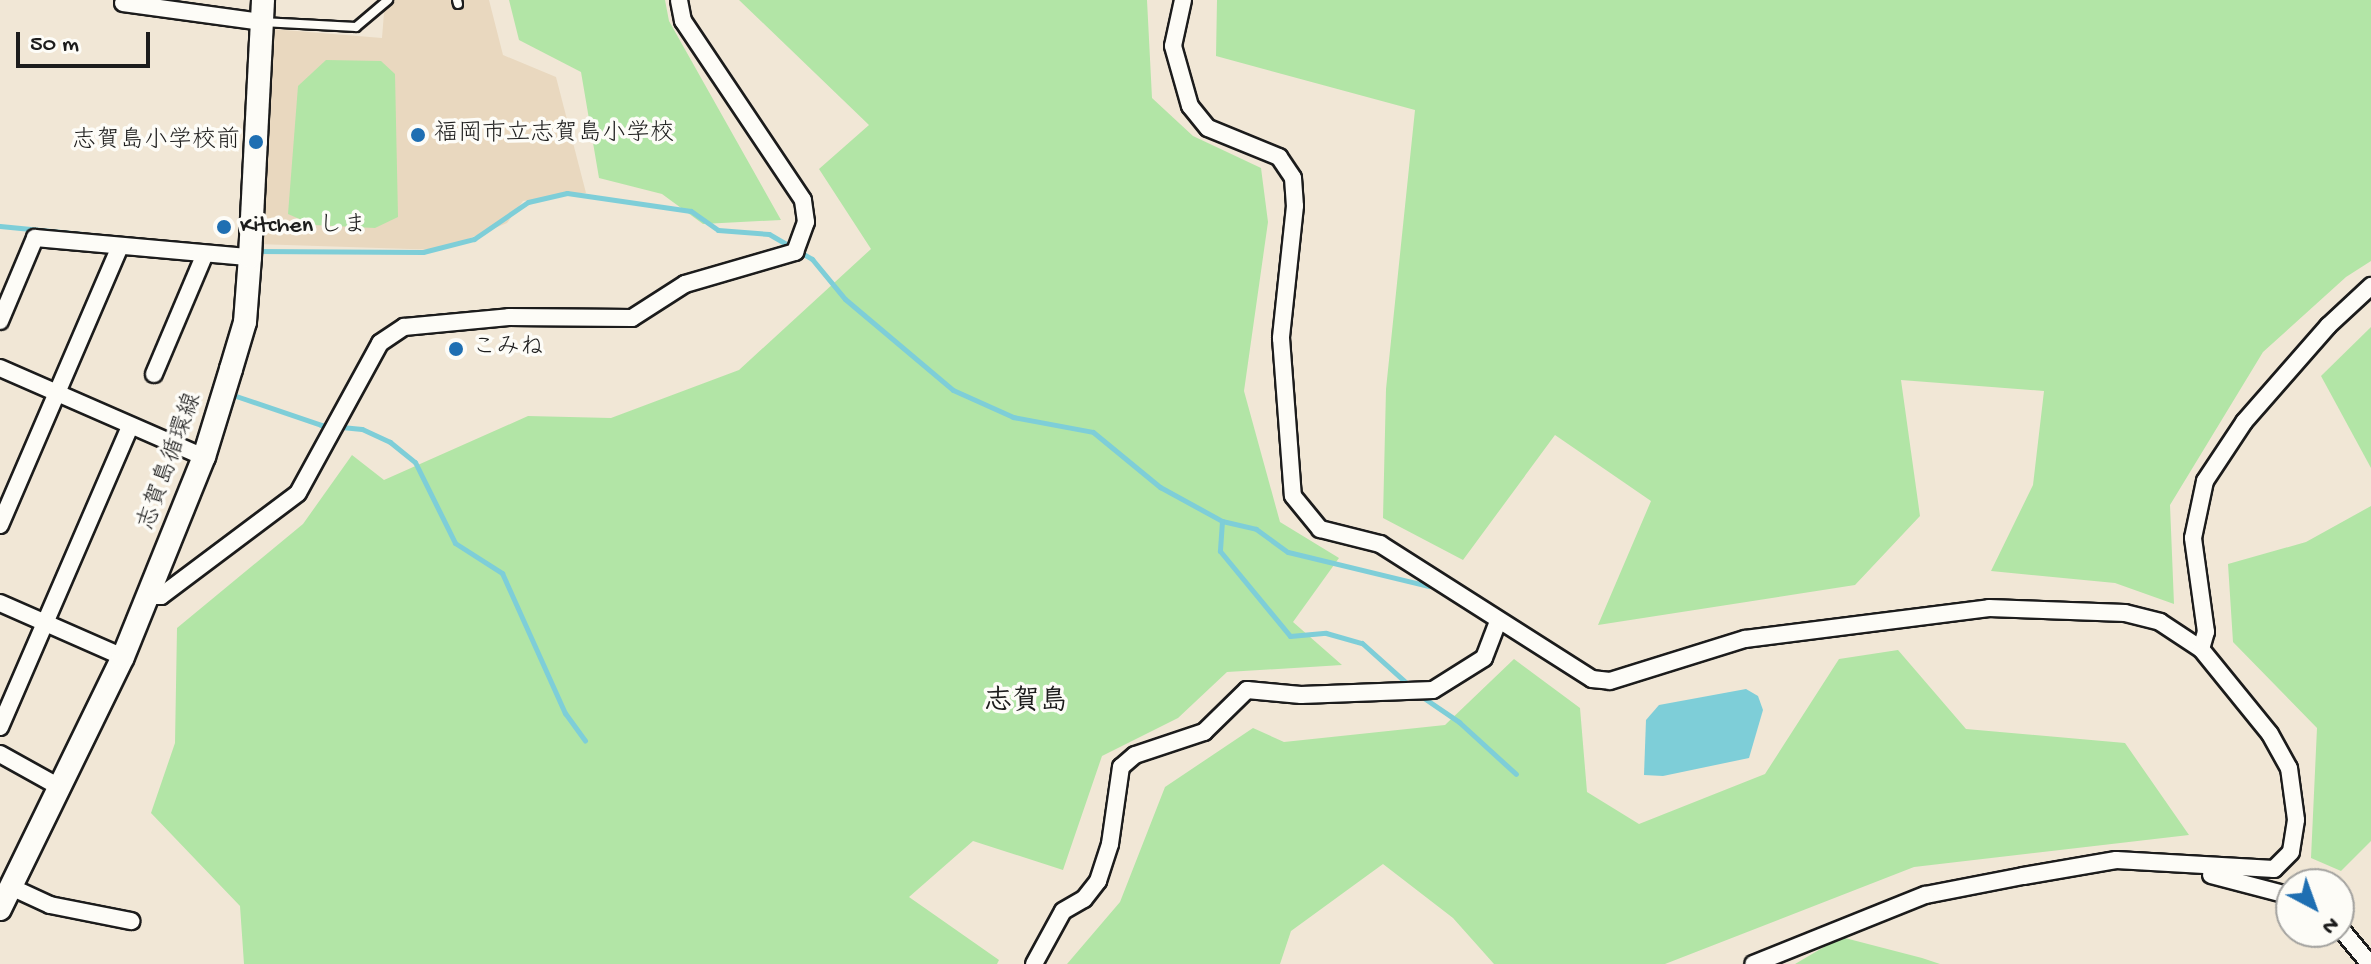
<!DOCTYPE html>
<html>
<head>
<meta charset="utf-8">
<style>
	body { margin:0 }
	#map { position:relative; width:2371px; height:964px; overflow:hidden; background:#f1e7d6; font-family:"Gochi Hand","Klee One",sans-serif }
	div>[style] { position:absolute }
	.built>* { inset:0; background:#e9d8bf }
	.green>* { inset:0; background:#b2e5a6 }
	.water>* { inset:0; background:#7eced8 }
	.stream>* { height:5px; margin:-2.5px; padding:0 2.5px; transform-origin:2.5px; border-radius:2.5px; background:#7eced8 }
	.roads { filter:drop-shadow(2px 0 #1c1c1c) drop-shadow(-2px 0 #1c1c1c) drop-shadow(0 2px #1c1c1c) drop-shadow(0 -2px #1c1c1c) }
	.lane>* { height:8px; margin:-4px; padding:0 4px; transform-origin:4px; border-radius:4px; background:#fdfcf7 }
	.street>* { height:16px; margin:-8px; padding:0 8px; transform-origin:8px; border-radius:8px; background:#fdfcf7 }
	.secondary>* { height:22px; margin:-11px; padding:0 11px; transform-origin:11px; border-radius:11px; background:#fdfcf7 }
	.dots>* { width:22px; height:22px; translate:-50% -50%; box-sizing:border-box; border:4px solid #fdfcf7; border-radius:50% }
	span { translate:-50% -50%; white-space:nowrap; text-align:center; line-height:1.15; -webkit-text-stroke:7px #fdfcf7; paint-order:stroke }
	.poi-label { font-size:24px; color:#1c1c1c }
	.left { translate:0 -50%; text-align:left }
	.right { translate:-100% -50%; text-align:right }
	.street-label { font-size:24px; color:#1c1c1c }
	.quarter-label { font-size:28px; color:#1c1c1c; font-weight:700 }
	.north { position:absolute; left:2275px; top:868px; width:80px; height:80px; box-sizing:border-box; background:#fdfcf7; border:2px solid #a3a29f; border-radius:50%; rotate:139deg; font-size:22px; font-weight:700; line-height:32px; text-align:center; color:#1c1c1c }
	.north::after { content:''; display:block; margin:auto; width:28px; height:36px; background:#1f6fb2; clip-path:polygon(50% 0,100% 100%,50% 72%,0 100%) }
	.scale { position:absolute; left:16px; top:32px; width:134px; height:36px; box-sizing:border-box; border:4px solid #1c1c1c; border-top:0; padding-left:10px; font-size:24px; line-height:28px; white-space:nowrap; color:#1c1c1c; -webkit-text-stroke:6px #fdfcf7; paint-order:stroke }
</style>
</head>
<body>
<div id="map">
	<div class="built">
		<div style="clip-path:polygon(385px 0,489px 0,503px 55px,556px 77px,586px 193px,523px 201px,507px 223px,441px 250px,256px 244px,272px 29px,382px 38px)"></div>
	</div>
	<div class="green">
		<div style="clip-path:polygon(509px 0,665px 0,669px 21px,781px 220px,703px 224px,662px 194px,599px 178px,581px 72px,519px 40px)"></div>
		<div style="clip-path:polygon(739px 0,1147px 0,1152px 98px,1193px 136px,1261px 168px,1268px 222px,1244px 391px,1280px 522px,1339px 558px,1293px 622px,1342px 665px,1227px 672px,1178px 718px,1102px 756px,1063px 870px,973px 841px,909px 897px,999px 960px,997px 964px,244px 964px,240px 906px,151px 813px,175px 743px,177px 628px,303px 524px,352px 455px,384px 480px,528px 416px,611px 418px,739px 370px,871px 249px,819px 169px,869px 125px)"></div>
		<div style="clip-path:polygon(1217px 0,2371px 0,2371px 261px,2346px 277px,2263px 352px,2170px 505px,2174px 604px,2115px 583px,1991px 571px,2033px 485px,2044px 391px,1901px 380px,1920px 516px,1855px 585px,1598px 625px,1651px 501px,1555px 435px,1463px 560px,1383px 518px,1386px 389px,1415px 110px,1216px 56px)"></div>
		<div style="clip-path:polygon(326px 60px,381px 61px,395px 74px,398px 217px,375px 228px,313px 225px,288px 214px,298px 86px)"></div>
		<div style="clip-path:polygon(2371px 327px,2371px 468px,2321px 376px)"></div>
		<div style="clip-path:polygon(2371px 506px,2371px 841px,2341px 871px,2311px 858px,2317px 728px,2233px 642px,2228px 564px,2306px 542px)"></div>
		<div style="clip-path:polygon(1898px 650px,1966px 729px,2125px 743px,2189px 835px,1914px 867px,1665px 964px,1494px 964px,1453px 918px,1383px 864px,1291px 931px,1280px 964px,1067px 964px,1120px 902px,1165px 787px,1253px 728px,1284px 742px,1445px 725px,1514px 659px,1580px 708px,1587px 792px,1639px 824px,1765px 774px,1839px 659px)"></div>
		<div style="clip-path:polygon(1841px 937px,1922px 958px,1940px 964px,1795px 964px)"></div>
	</div>
	<div class="water">
		<div style="clip-path:polygon(1746px 689px,1758px 696px,1763px 710px,1749px 758px,1663px 776px,1644px 775px,1646px 720px,1659px 705px)"></div>
	</div>
	<div class="stream">
		<div style="left:0;top:226px;width:82px;rotate:5.6deg"></div>
		<div style="left:255px;top:251px;width:168px;rotate:0.3deg"></div>
		<div style="left:423px;top:252px;width:53px;rotate:-14.3deg"></div>
		<div style="left:474px;top:239px;width:65px;rotate:-34.4deg"></div>
		<div style="left:528px;top:202px;width:40px;rotate:-13deg"></div>
		<div style="left:567px;top:193px;width:125px;rotate:8.3deg"></div>
		<div style="left:691px;top:211px;width:33px;rotate:35deg"></div>
		<div style="left:718px;top:230px;width:51px;rotate:4.5deg"></div>
		<div style="left:769px;top:234px;width:50px;rotate:30.2deg"></div>
		<div style="left:812px;top:259px;width:52px;rotate:50.5deg"></div>
		<div style="left:845px;top:299px;width:141px;rotate:40.1deg"></div>
		<div style="left:953px;top:390px;width:66px;rotate:24.2deg"></div>
		<div style="left:1013px;top:417px;width:81px;rotate:10.6deg"></div>
		<div style="left:1093px;top:432px;width:87px;rotate:39.4deg"></div>
		<div style="left:1160px;top:487px;width:71px;rotate:28.7deg"></div>
		<div style="left:1222px;top:521px;width:35px;rotate:13deg"></div>
		<div style="left:1256px;top:529px;width:39px;rotate:36deg"></div>
		<div style="left:1288px;top:552px;width:145px;rotate:13.6deg"></div>
		<div style="left:233px;top:395px;width:93px;rotate:18.8deg"></div>
		<div style="left:321px;top:425px;width:41px;rotate:5.6deg"></div>
		<div style="left:362px;top:429px;width:31px;rotate:25deg"></div>
		<div style="left:390px;top:442px;width:32px;rotate:39deg"></div>
		<div style="left:415px;top:462px;width:90px;rotate:63.7deg"></div>
		<div style="left:455px;top:543px;width:56px;rotate:32.6deg"></div>
		<div style="left:502px;top:573px;width:154px;rotate:65.8deg"></div>
		<div style="left:565px;top:713px;width:34px;rotate:54deg"></div>
		<div style="left:1222px;top:521px;width:30px;rotate:94deg"></div>
		<div style="left:1220px;top:551px;width:110px;rotate:50.5deg"></div>
		<div style="left:1290px;top:636px;width:36px;rotate:-5deg"></div>
		<div style="left:1326px;top:633px;width:37px;rotate:16deg"></div>
		<div style="left:1362px;top:643px;width:66px;rotate:41.9deg"></div>
		<div style="left:1418px;top:694px;width:50px;rotate:34.3deg"></div>
		<div style="left:1459px;top:722px;width:77px;rotate:42.4deg"></div>
	</div>
	<div class="roads">
		<div class="lane">
			<div style="left:457px;top:0;width:4px;rotate:76deg"></div>
			<div style="left:262px;top:22px;width:94px;rotate:3deg"></div>
			<div style="left:356px;top:27px;width:42px;rotate:-40.2deg"></div>
		</div>
		<div class="street">
			<div style="left:1183px;top:0;width:47px;rotate:102.3deg"></div>
			<div style="left:1173px;top:46px;width:62px;rotate:74.2deg"></div>
			<div style="left:1190px;top:106px;width:28px;rotate:51deg"></div>
			<div style="left:1208px;top:128px;width:77px;rotate:22.2deg"></div>
			<div style="left:1279px;top:157px;width:25px;rotate:56deg"></div>
			<div style="left:1293px;top:178px;width:28px;rotate:86deg"></div>
			<div style="left:1295px;top:206px;width:133px;rotate:96.1deg"></div>
			<div style="left:1281px;top:338px;width:158px;rotate:85.7deg"></div>
			<div style="left:1293px;top:496px;width:43px;rotate:50.7deg"></div>
			<div style="left:1320px;top:529px;width:62px;rotate:14deg"></div>
			<div style="left:1380px;top:544px;width:251px;rotate:32.5deg"></div>
			<div style="left:1592px;top:679px;width:18px;rotate:6deg"></div>
			<div style="left:1610px;top:681px;width:141px;rotate:-17.3deg"></div>
			<div style="left:1745px;top:639px;width:246px;rotate:-7.2deg"></div>
			<div style="left:1989px;top:608px;width:136px;rotate:2.1deg"></div>
			<div style="left:2125px;top:613px;width:36px;rotate:14deg"></div>
			<div style="left:2160px;top:622px;width:49px;rotate:33.4deg"></div>
			<div style="left:2201px;top:649px;width:109px;rotate:50.9deg"></div>
			<div style="left:2270px;top:734px;width:39px;rotate:61deg"></div>
			<div style="left:2289px;top:768px;width:52px;rotate:82.3deg"></div>
			<div style="left:2296px;top:820px;width:32px;rotate:99deg"></div>
			<div style="left:2291px;top:852px;width:24px;rotate:135deg"></div>
			<div style="left:2274px;top:869px;width:158px;rotate:-176.7deg"></div>
			<div style="left:2116px;top:860px;width:94px;rotate:170.2deg"></div>
			<div style="left:2023px;top:876px;width:100px;rotate:169deg"></div>
			<div style="left:1925px;top:895px;width:185px;rotate:158.1deg"></div>
			<div style="left:123px;top:3px;width:139px;rotate:7.8deg"></div>
			<div style="left:0;top:321px;width:90px;rotate:-67.1deg"></div>
			<div style="left:35px;top:238px;width:216px;rotate:5.1deg"></div>
			<div style="left:0;top:368px;width:223px;rotate:23.6deg"></div>
			<div style="left:154px;top:374px;width:130px;rotate:-67deg"></div>
			<div style="left:0;top:525px;width:301px;rotate:-66.7deg"></div>
			<div style="left:149px;top:596px;width:12px"></div>
			<div style="left:161px;top:596px;width:171px;rotate:-36.9deg"></div>
			<div style="left:298px;top:493px;width:171px;rotate:-61.3deg"></div>
			<div style="left:380px;top:343px;width:29px;rotate:-34deg"></div>
			<div style="left:404px;top:327px;width:105px;rotate:-5.4deg"></div>
			<div style="left:509px;top:317px;width:123px;rotate:0.5deg"></div>
			<div style="left:632px;top:318px;width:63px;rotate:-32.7deg"></div>
			<div style="left:685px;top:284px;width:115px;rotate:-16.2deg"></div>
			<div style="left:795px;top:252px;width:32px;rotate:-70deg"></div>
			<div style="left:806px;top:222px;width:22px;rotate:-98deg"></div>
			<div style="left:803px;top:200px;width:216px;rotate:-123.8deg"></div>
			<div style="left:683px;top:21px;width:21px;rotate:-101deg"></div>
			<div style="left:0;top:603px;width:134px;rotate:23.7deg"></div>
			<div style="left:2201px;top:649px;width:18px;rotate:-74deg"></div>
			<div style="left:2206px;top:632px;width:95px;rotate:-97.9deg"></div>
			<div style="left:2193px;top:538px;width:58px;rotate:-78.1deg"></div>
			<div style="left:2205px;top:481px;width:71px;rotate:-56.5deg"></div>
			<div style="left:2244px;top:422px;width:128px;rotate:-48.8deg"></div>
			<div style="left:2328px;top:326px;width:59px;rotate:-42.9deg"></div>
			<div style="left:0;top:727px;width:328px;rotate:-66.6deg"></div>
			<div style="left:0;top:754px;width:70px;rotate:29.1deg"></div>
			<div style="left:2211px;top:875px;width:83px;rotate:14.7deg"></div>
			<div style="left:11px;top:887px;width:43px;rotate:24.8deg"></div>
			<div style="left:50px;top:905px;width:83px;rotate:11.2deg"></div>
			<div style="left:2339px;top:927px;width:48px;rotate:50deg"></div>
			<div style="left:1034px;top:964px;width:60px;rotate:-61.3deg"></div>
			<div style="left:1063px;top:911px;width:24px;rotate:-30deg"></div>
			<div style="left:1084px;top:899px;width:23px;rotate:-52deg"></div>
			<div style="left:1098px;top:881px;width:39px;rotate:-72deg"></div>
			<div style="left:1110px;top:844px;width:78px;rotate:-81.9deg"></div>
			<div style="left:1121px;top:767px;width:18px;rotate:-41deg"></div>
			<div style="left:1135px;top:755px;width:73px;rotate:-18.4deg"></div>
			<div style="left:1204px;top:732px;width:60px;rotate:-44.3deg"></div>
			<div style="left:1247px;top:690px;width:54px;rotate:5.3deg"></div>
			<div style="left:1301px;top:695px;width:132px;rotate:-2.2deg"></div>
			<div style="left:1433px;top:690px;width:60px;rotate:-32.1deg"></div>
			<div style="left:1484px;top:658px;width:40px;rotate:-69deg"></div>
		</div>
		<div class="secondary">
			<div style="left:0;top:909px;width:280px;rotate:-64deg"></div>
			<div style="left:123px;top:657px;width:216px;rotate:-68deg"></div>
			<div style="left:204px;top:457px;width:92px;rotate:-72.9deg"></div>
			<div style="left:231px;top:369px;width:49px;rotate:-73.4deg"></div>
			<div style="left:245px;top:322px;width:65px;rotate:-85.6deg"></div>
			<div style="left:250px;top:257px;width:257px;rotate:-87.1deg"></div>
		</div>
	</div>
	<div class="dots">
		<div style="left:418px;top:135px;background:#1f6fb2"></div>
		<div style="left:256px;top:142px;background:#1f6fb2"></div>
		<div style="left:224px;top:227px;background:#1f6fb2"></div>
		<div style="left:456px;top:349px;background:#1f6fb2"></div>
	</div>
	<div class="poi-label">
		<span class="left" style="left:434px;top:135px">福岡市立志賀島小学校</span>
		<span class="right" style="left:240px;top:142px">志賀島小学校前</span>
		<span class="left" style="left:240px;top:227px">Kitchen しま</span>
		<span class="left" style="left:472px;top:349px">こみね</span>
	</div>
	<div class="street-label">
		<span style="left:171px;top:462px;rotate:-70deg">志賀島循環線</span>
	</div>
	<div class="quarter-label">
		<span style="left:1026px;top:703px">志賀島</span>
	</div>
	<div class="north">N</div>
	<div class="scale">50 m</div>
</div>
</body>
</html>
